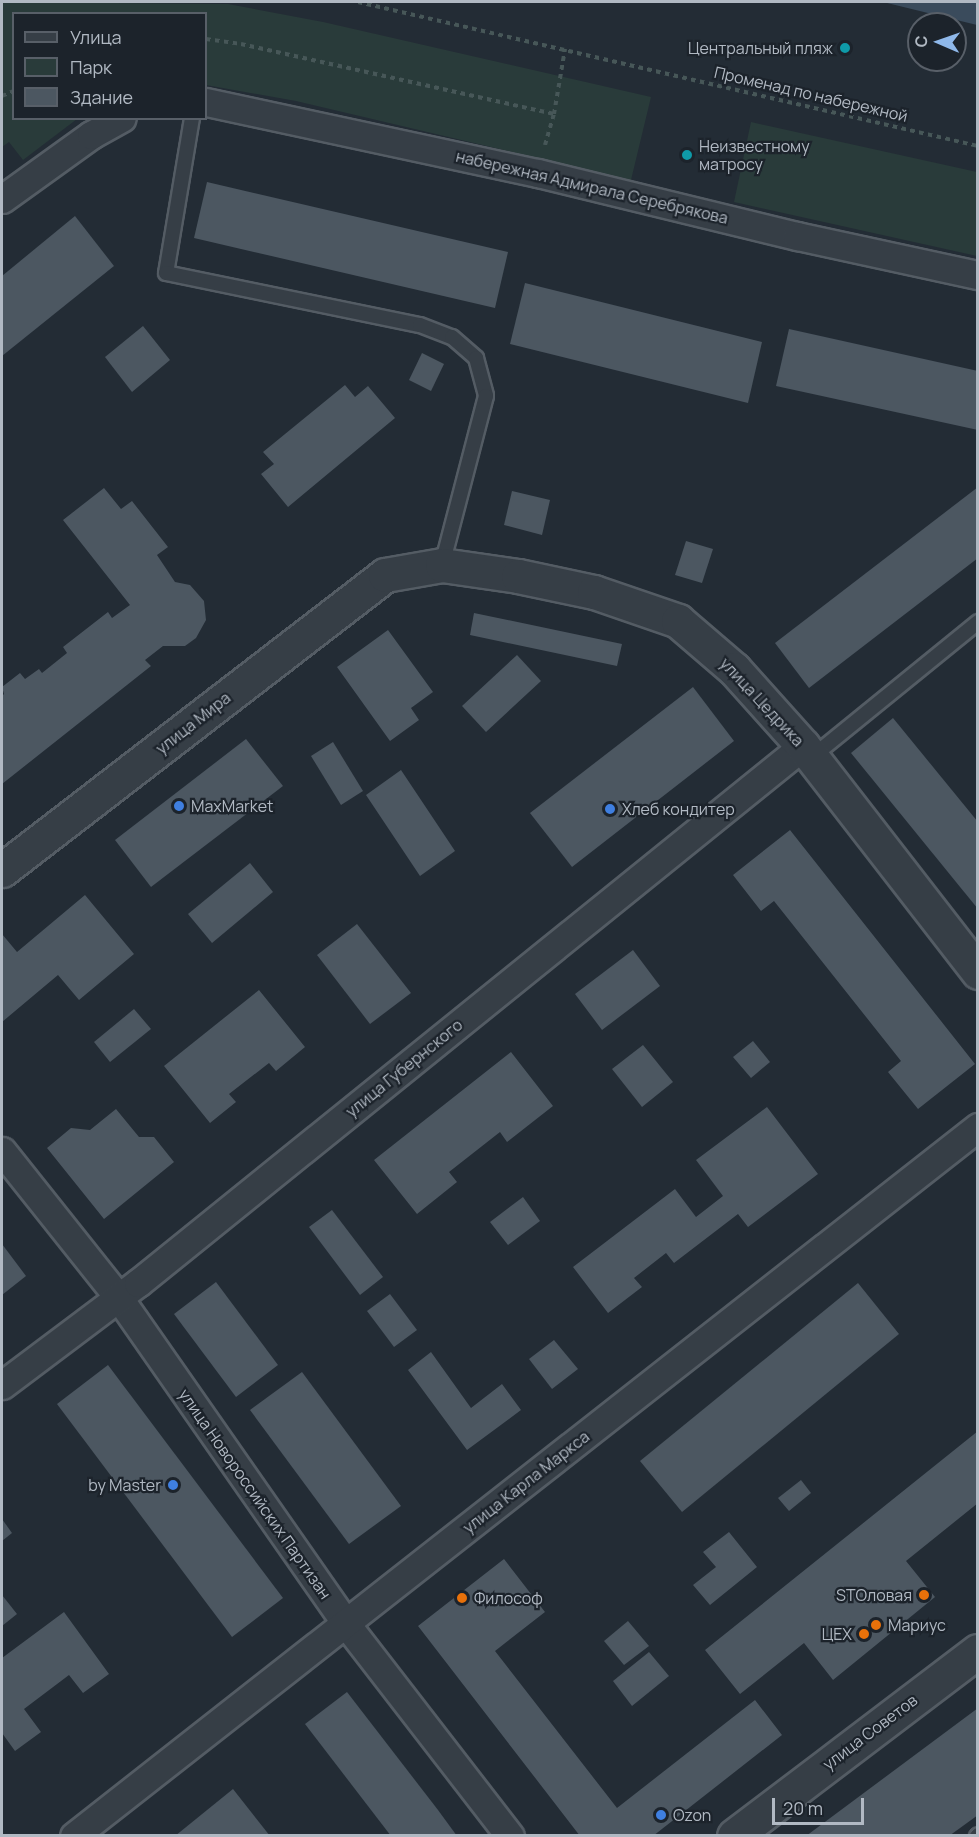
<!DOCTYPE html>
<html>
<head>
<meta charset="utf-8">
<style>
	body { margin:0 }
	#map { position:relative; width:979px; height:1837px; overflow:hidden; background:#232c35; font-family:Manrope,sans-serif }
	div>[style] { position:absolute }
	.green>* { inset:0; background:#293b3a }
	.water>* { inset:0; background:#3a4b5c }
	.building>* { inset:0; background:#4c5761 }
	.path>* { height:4px; margin-top:-2px; transform-origin:0; background:repeating-linear-gradient(90deg,#475758 0 4.5px,transparent 0 9px) }
	.roads { filter:drop-shadow(2px 0 #545c64) drop-shadow(-2px 0 #545c64) drop-shadow(0 2px #545c64) drop-shadow(0 -2px #545c64) }
	.service>* { height:14px; margin:-7px; padding:0 7px; transform-origin:7px; border-radius:7px; background:#363e46 }
	.minor>* { height:27px; margin:-13.5px; padding:0 13.5px; transform-origin:13.5px; border-radius:13.5px; background:#363e46 }
	.tertiary>* { height:33px; margin:-16.5px; padding:0 16.5px; transform-origin:16.5px; border-radius:16.5px; background:#363e46 }
	.dots>* { width:16px; height:16px; translate:-50% -50%; box-sizing:border-box; border:3px solid #1c232b; border-radius:50% }
	span { translate:-50% -50%; white-space:nowrap; text-align:center; line-height:1.15; -webkit-text-stroke:4.5px #1c232b; paint-order:stroke }
	.poi-label { font-size:16px; color:#b1b9c3 }
	.right { translate:-100% -50%; text-align:right }
	.left { translate:0 -50%; text-align:left }
	.street-label { font-size:16px; color:#b1b9c3 }
	.frame { position:absolute; inset:0; border:3px solid #b1b9c3; pointer-events:none }
	.legend { position:absolute; left:12px; top:12px; width:195px; height:108px; box-sizing:border-box; background:#1c232b; border:2px solid #585f68; margin:0; padding:8px 10px; list-style:none; font-size:18px; color:#b1b9c3 }
	.legend li { display:flex; align-items:center; gap:12px; height:30px }
	.legend b { width:30px; border:2px solid #585f68 }
	.north { position:absolute; left:907px; top:12px; width:60px; height:60px; box-sizing:border-box; background:#1c232b; border:2px solid #585f68; border-radius:50%; rotate:272deg; font-size:16px; font-weight:700; line-height:24px; text-align:center; color:#b1b9c3 }
	.north::after { content:''; display:block; margin:auto; width:21px; height:27px; background:#8fb8ea; clip-path:polygon(50% 0,100% 100%,50% 72%,0 100%) }
	.scale { position:absolute; left:772px; top:1798px; width:92px; height:27px; box-sizing:border-box; border:3px solid #b1b9c3; border-top:0; padding-left:8px; font-size:18px; line-height:21px; white-space:nowrap; color:#b1b9c3; -webkit-text-stroke:4px #1c232b; paint-order:stroke }
</style>
</head>
<body>
<div id="map">
	<div class="green">
		<div style="clip-path:polygon(2px 2px,228px 4px,323px 22px,651px 97px,631px 180px,296px 101px,206px 85px,206px 14px,14px 14px,14px 118px,77px 119px,23px 160px,9px 142px,2px 147px)"></div>
		<div style="clip-path:polygon(751px 122px,977px 172px,977px 256px,734px 202px)"></div>
	</div>
	<div class="water">
		<div style="clip-path:polygon(883px 2px,977px 2px,977px 25px)"></div>
	</div>
	<div class="building">
		<div style="clip-path:polygon(207px 182px,508px 252px,495px 308px,194px 238px)"></div>
		<div style="clip-path:polygon(75px 216px,114px 266px,2px 356px,2px 276px)"></div>
		<div style="clip-path:polygon(525px 283px,762px 342px,748px 403px,510px 344px)"></div>
		<div style="clip-path:polygon(143px 326px,170px 360px,132px 392px,105px 357px)"></div>
		<div style="clip-path:polygon(789px 329px,978px 371px,978px 430px,776px 386px)"></div>
		<div style="clip-path:polygon(422px 353px,444px 364px,431px 391px,409px 380px)"></div>
		<div style="clip-path:polygon(345px 385px,355px 397px,368px 386px,395px 418px,288px 507px,261px 474px,274px 464px,263px 452px)"></div>
		<div style="clip-path:polygon(978px 487px,978px 558px,809px 688px,775px 643px)"></div>
		<div style="clip-path:polygon(104px 488px,121px 509px,132px 501px,168px 547px,157px 555px,175px 582px,190px 585px,204px 601px,206px 620px,196px 638px,185px 646px,163px 646px,145px 660px,151px 666px,2px 784px,2px 696px,4px 694px,2px 687px,20px 673px,25px 679px,39px 669px,42px 673px,67px 653px,63px 647px,108px 612px,112px 618px,130px 605px,63px 520px)"></div>
		<div style="clip-path:polygon(512px 491px,550px 500px,542px 535px,504px 525px)"></div>
		<div style="clip-path:polygon(686px 541px,713px 549px,702px 583px,675px 575px)"></div>
		<div style="clip-path:polygon(474px 613px,622px 644px,617px 666px,470px 635px)"></div>
		<div style="clip-path:polygon(388px 630px,433px 692px,411px 708px,419px 720px,390px 741px,337px 667px)"></div>
		<div style="clip-path:polygon(517px 655px,541px 681px,486px 732px,462px 706px)"></div>
		<div style="clip-path:polygon(693px 687px,734px 741px,572px 867px,530px 813px)"></div>
		<div style="clip-path:polygon(893px 718px,978px 822px,978px 909px,851px 753px)"></div>
		<div style="clip-path:polygon(246px 739px,283px 786px,151px 887px,115px 840px)"></div>
		<div style="clip-path:polygon(333px 742px,363px 791px,341px 805px,311px 756px)"></div>
		<div style="clip-path:polygon(401px 770px,455px 851px,420px 876px,366px 795px)"></div>
		<div style="clip-path:polygon(790px 830px,975px 1064px,918px 1109px,888px 1072px,901px 1061px,774px 901px,761px 911px,733px 875px)"></div>
		<div style="clip-path:polygon(250px 863px,273px 892px,212px 943px,188px 914px)"></div>
		<div style="clip-path:polygon(85px 895px,134px 954px,79px 1000px,58px 975px,2px 1022px,2px 934px,17px 952px)"></div>
		<div style="clip-path:polygon(357px 924px,411px 993px,370px 1024px,317px 955px)"></div>
		<div style="clip-path:polygon(633px 950px,660px 986px,602px 1030px,575px 994px)"></div>
		<div style="clip-path:polygon(259px 990px,305px 1047px,276px 1071px,269px 1063px,229px 1094px,236px 1102px,210px 1123px,164px 1066px)"></div>
		<div style="clip-path:polygon(134px 1009px,151px 1029px,110px 1062px,94px 1042px)"></div>
		<div style="clip-path:polygon(753px 1041px,770px 1062px,751px 1078px,733px 1057px)"></div>
		<div style="clip-path:polygon(643px 1045px,673px 1082px,642px 1107px,612px 1069px)"></div>
		<div style="clip-path:polygon(511px 1052px,553px 1106px,507px 1142px,500px 1132px,449px 1172px,457px 1182px,417px 1214px,374px 1160px)"></div>
		<div style="clip-path:polygon(767px 1107px,818px 1174px,748px 1227px,738px 1214px,674px 1263px,666px 1253px,634px 1278px,642px 1287px,608px 1313px,573px 1267px,675px 1189px,696px 1217px,723px 1196px,696px 1160px)"></div>
		<div style="clip-path:polygon(116px 1109px,139px 1137px,154px 1137px,174px 1162px,104px 1219px,47px 1148px,71px 1128px,90px 1130px)"></div>
		<div style="clip-path:polygon(523px 1197px,540px 1221px,508px 1245px,490px 1222px)"></div>
		<div style="clip-path:polygon(332px 1210px,383px 1277px,360px 1295px,309px 1227px)"></div>
		<div style="clip-path:polygon(2px 1244px,26px 1276px,2px 1295px)"></div>
		<div style="clip-path:polygon(216px 1282px,278px 1365px,236px 1397px,174px 1314px)"></div>
		<div style="clip-path:polygon(858px 1283px,899px 1334px,682px 1512px,640px 1461px)"></div>
		<div style="clip-path:polygon(390px 1294px,417px 1330px,394px 1347px,367px 1311px)"></div>
		<div style="clip-path:polygon(554px 1340px,578px 1369px,552px 1389px,529px 1359px)"></div>
		<div style="clip-path:polygon(431px 1352px,471px 1408px,502px 1384px,521px 1410px,467px 1450px,408px 1370px)"></div>
		<div style="clip-path:polygon(108px 1365px,283px 1598px,232px 1637px,57px 1404px)"></div>
		<div style="clip-path:polygon(302px 1372px,401px 1506px,349px 1544px,250px 1410px)"></div>
		<div style="clip-path:polygon(978px 1431px,978px 1503px,906px 1561px,935px 1597px,833px 1680px,804px 1643px,740px 1694px,705px 1650px)"></div>
		<div style="clip-path:polygon(801px 1480px,811px 1493px,789px 1511px,778px 1498px)"></div>
		<div style="clip-path:polygon(2px 1519px,12px 1533px,2px 1541px)"></div>
		<div style="clip-path:polygon(729px 1532px,757px 1567px,710px 1605px,693px 1585px,716px 1567px,703px 1552px)"></div>
		<div style="clip-path:polygon(504px 1559px,545px 1612px,495px 1651px,617px 1808px,755px 1700px,782px 1735px,653px 1836px,580px 1836px,418px 1626px)"></div>
		<div style="clip-path:polygon(2px 1595px,17px 1614px,2px 1626px)"></div>
		<div style="clip-path:polygon(64px 1612px,109px 1674px,83px 1693px,69px 1675px,24px 1709px,41px 1732px,15px 1751px,2px 1733px,2px 1658px)"></div>
		<div style="clip-path:polygon(628px 1621px,649px 1646px,624px 1665px,604px 1641px)"></div>
		<div style="clip-path:polygon(649px 1652px,669px 1676px,632px 1706px,613px 1681px)"></div>
		<div style="clip-path:polygon(347px 1692px,438px 1810px,457px 1836px,391px 1836px,305px 1724px)"></div>
		<div style="clip-path:polygon(978px 1708px,978px 1815px,949px 1836px,806px 1836px)"></div>
		<div style="clip-path:polygon(233px 1789px,270px 1836px,175px 1836px)"></div>
	</div>
	<div class="path">
		<div style="left:358px;top:2px;width:637px;rotate:13.08deg"></div>
		<div style="left:206px;top:39px;width:35px;rotate:8deg"></div>
		<div style="left:241px;top:44px;width:321px;rotate:12.6deg"></div>
		<div style="left:2px;top:96px;width:13px;rotate:-23deg"></div>
		<div style="left:545px;top:145px;width:32px;rotate:-74deg"></div>
		<div style="left:554px;top:114px;width:66px;rotate:-80.4deg"></div>
	</div>
	<div class="roads">
		<div class="service">
			<div style="left:192px;top:118px;width:157px;rotate:99.5deg"></div>
			<div style="left:166px;top:273px;width:259px;rotate:11.6deg"></div>
			<div style="left:420px;top:325px;width:34px;rotate:21deg"></div>
			<div style="left:452px;top:337px;width:32px;rotate:41deg"></div>
			<div style="left:476px;top:358px;width:39px;rotate:75deg"></div>
			<div style="left:486px;top:396px;width:175px;rotate:104.6deg"></div>
			<div style="left:812px;top:757px;width:214px;rotate:-39.1deg"></div>
			<div style="left:977px;top:1836px;width:1px;rotate:-45deg"></div>
		</div>
		<div class="minor">
			<div style="left:206px;top:102px;width:340px;rotate:12.1deg"></div>
			<div style="left:538px;top:173px;width:267px;rotate:13.7deg"></div>
			<div style="left:797px;top:236px;width:185px;rotate:12.2deg"></div>
			<div style="left:2px;top:199px;width:110px;rotate:-35.7deg"></div>
			<div style="left:91px;top:135px;width:35px;rotate:-29deg"></div>
			<div style="left:2px;top:1151px;width:188px;rotate:51.5deg"></div>
			<div style="left:119px;top:1298px;width:397px;rotate:55.1deg"></div>
			<div style="left:346px;top:1624px;width:268px;rotate:52.3deg"></div>
			<div style="left:2px;top:1385px;width:170px;rotate:-36.9deg"></div>
			<div style="left:138px;top:1283px;width:855px;rotate:-38.92deg"></div>
			<div style="left:74px;top:1836px;width:1149px;rotate:-38.11deg"></div>
		</div>
		<div class="tertiary">
			<div style="left:2px;top:870px;width:483px;rotate:-37.6deg"></div>
			<div style="left:385px;top:575px;width:58px;rotate:-10deg"></div>
			<div style="left:442px;top:565px;width:77px;rotate:8.2deg"></div>
			<div style="left:518px;top:576px;width:78px;rotate:11.9deg"></div>
			<div style="left:594px;top:592px;width:89px;rotate:19deg"></div>
			<div style="left:678px;top:621px;width:74px;rotate:40.6deg"></div>
			<div style="left:734px;top:669px;width:103px;rotate:48.1deg"></div>
			<div style="left:803px;top:746px;width:286px;rotate:52.2deg"></div>
			<div style="left:734px;top:1836px;width:306px;rotate:-37.2deg"></div>
		</div>
	</div>
	<div class="dots">
		<div style="left:845px;top:48px;background:#0f9aa8"></div>
		<div style="left:687px;top:155px;background:#0f9aa8"></div>
		<div style="left:179px;top:806px;background:#3f7fe0"></div>
		<div style="left:610px;top:809px;background:#3f7fe0"></div>
		<div style="left:173px;top:1485px;background:#3f7fe0"></div>
		<div style="left:924px;top:1595px;background:#e8710a"></div>
		<div style="left:462px;top:1598px;background:#e8710a"></div>
		<div style="left:876px;top:1625px;background:#e8710a"></div>
		<div style="left:864px;top:1634px;background:#e8710a"></div>
		<div style="left:661px;top:1815px;background:#3f7fe0"></div>
	</div>
	<div class="poi-label">
		<span class="right" style="left:833px;top:48px">Центральный пляж</span>
		<span class="left" style="left:699px;top:155px">Неизвестному<br>матросу</span>
		<span class="left" style="left:191px;top:806px">MaxMarket</span>
		<span class="left" style="left:622px;top:809px">Хлеб кондитер</span>
		<span class="right" style="left:161px;top:1485px">by Master</span>
		<span class="right" style="left:912px;top:1595px">STOловая</span>
		<span class="left" style="left:474px;top:1598px">Философ</span>
		<span class="left" style="left:888px;top:1625px">Мариус</span>
		<span class="right" style="left:852px;top:1634px">ЦЕХ</span>
		<span class="left" style="left:673px;top:1815px">Ozon</span>
	</div>
	<div class="street-label">
		<span style="left:811px;top:94px;rotate:13deg">Променад по набережной</span>
		<span style="left:592px;top:187px;rotate:13deg">набережная Адмирала Серебрякова</span>
		<span style="left:762px;top:702px;rotate:47deg">улица Цедрика</span>
		<span style="left:193px;top:723px;rotate:-38deg">улица Мира</span>
		<span style="left:404px;top:1068px;rotate:-39deg">улица Губернского</span>
		<span style="left:526px;top:1482px;rotate:-38deg">улица Карла Маркса</span>
		<span style="left:255px;top:1494px;rotate:55deg">улица Новороссийских Партизан</span>
		<span style="left:870px;top:1732px;rotate:-37deg">улица Советов</span>
	</div>
	<div class="frame"></div>
	<ul class="legend">
	<li><b style="height:8px;background:#363e46"></b>Улица</li>
	<li><b style="height:16px;background:#293b3a"></b>Парк</li>
	<li><b style="height:16px;background:#4c5761"></b>Здание</li>
	</ul>
	<div class="north">С</div>
	<div class="scale">20 m</div>
</div>
</body>
</html>
